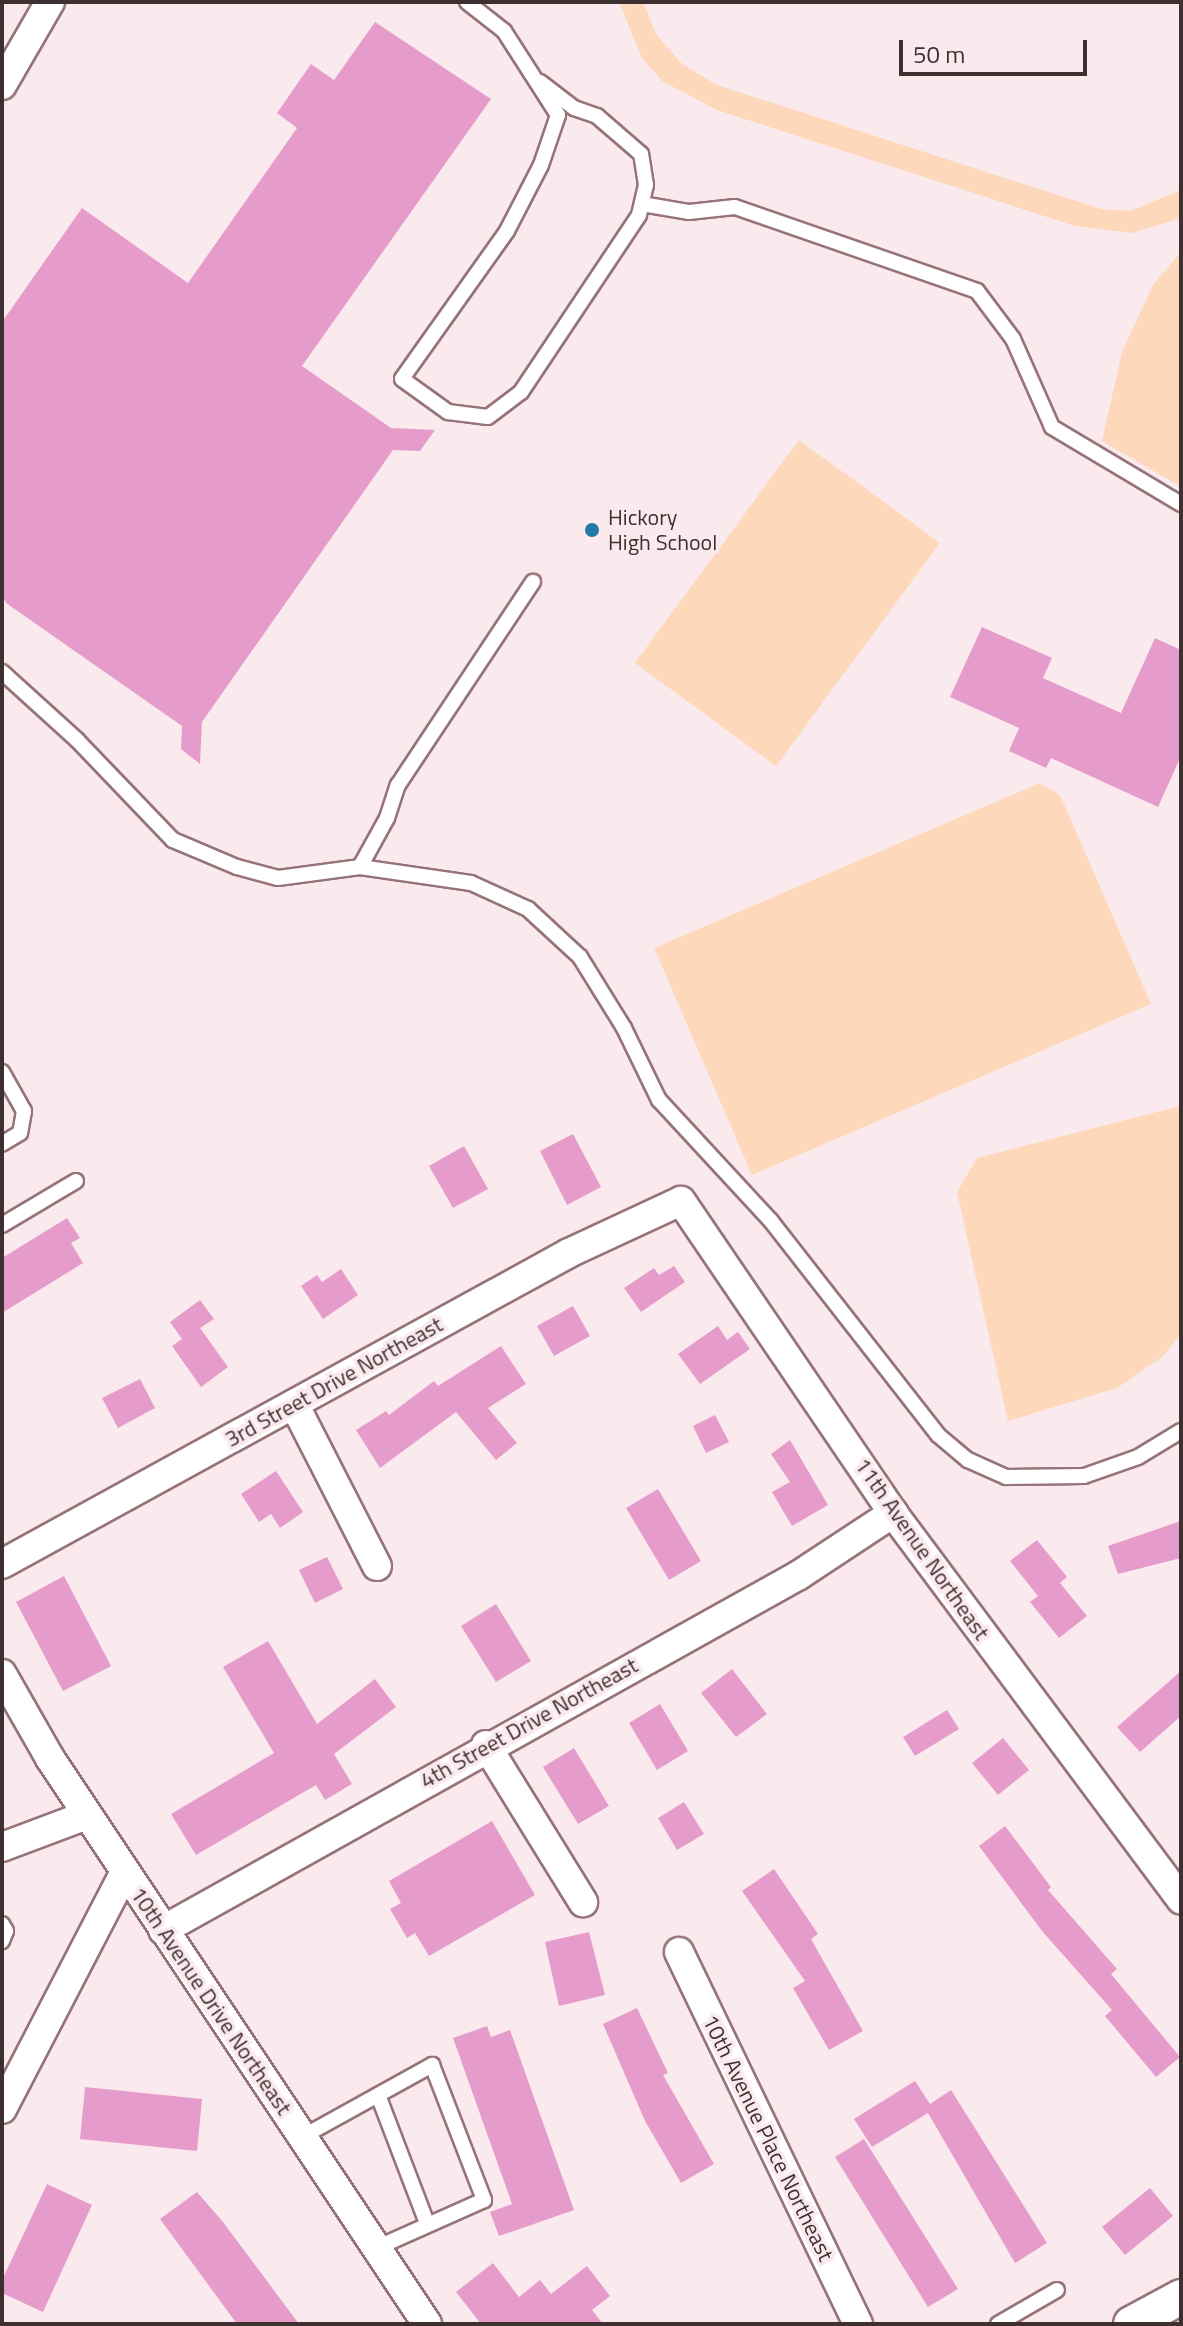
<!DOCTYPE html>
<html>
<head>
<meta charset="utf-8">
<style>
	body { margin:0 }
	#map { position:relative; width:1183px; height:2326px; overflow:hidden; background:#fbeaed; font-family:"Titillium Web",sans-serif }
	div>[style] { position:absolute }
	.green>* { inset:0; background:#fdd8bb }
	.building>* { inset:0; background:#e69ccb }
	.roads { filter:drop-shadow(2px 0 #967379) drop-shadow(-2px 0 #967379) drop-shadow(0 2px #967379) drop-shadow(0 -2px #967379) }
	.service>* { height:14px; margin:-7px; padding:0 7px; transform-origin:7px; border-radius:7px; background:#fff }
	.minor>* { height:28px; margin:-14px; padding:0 14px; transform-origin:14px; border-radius:14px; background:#fff }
	.tertiary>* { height:34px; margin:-17px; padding:0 17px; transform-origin:17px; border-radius:17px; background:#fff }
	.dots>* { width:22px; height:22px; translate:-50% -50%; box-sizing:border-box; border:4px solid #fbeaed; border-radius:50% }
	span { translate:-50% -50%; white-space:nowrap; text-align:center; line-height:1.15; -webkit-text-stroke:7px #fbeaed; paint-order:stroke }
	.poi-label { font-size:22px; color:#3e2f31 }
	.left { translate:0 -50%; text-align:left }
	.street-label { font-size:22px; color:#3e2f31 }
	.frame { position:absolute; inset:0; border:4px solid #3e2f31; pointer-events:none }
	.scale { position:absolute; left:899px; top:40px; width:188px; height:36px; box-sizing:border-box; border:4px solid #3e2f31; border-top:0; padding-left:10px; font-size:24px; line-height:28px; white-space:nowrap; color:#3e2f31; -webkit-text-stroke:6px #fbeaed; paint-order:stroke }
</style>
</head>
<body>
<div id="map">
	<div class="green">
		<div style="clip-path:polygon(619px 2px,643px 2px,656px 34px,682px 64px,717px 85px,1101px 209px,1130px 211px,1181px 190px,1181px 218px,1132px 233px,1075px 226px,717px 110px,662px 81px,642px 58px)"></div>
		<div style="clip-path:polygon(1181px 252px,1181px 487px,1102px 441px,1122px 352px,1153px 285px)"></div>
		<div style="clip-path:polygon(799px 440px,940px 543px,776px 766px,635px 663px)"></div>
		<div style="clip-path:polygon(1040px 783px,1060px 795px,1151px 1004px,752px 1175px,654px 948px)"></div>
		<div style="clip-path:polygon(1181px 1106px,1181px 1334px,1162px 1357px,1117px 1388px,1008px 1421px,957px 1192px,977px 1158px)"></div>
	</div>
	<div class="building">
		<div style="clip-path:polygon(375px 22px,491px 99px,302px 366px,391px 428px,435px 430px,420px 451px,393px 450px,202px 722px,200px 764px,181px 749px,182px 726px,6px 603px,2px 594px,2px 322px,82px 208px,188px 283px,297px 128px,277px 113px,311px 64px,334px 80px)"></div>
		<div style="clip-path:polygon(982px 627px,1052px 658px,1043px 678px,1121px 713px,1155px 638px,1181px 650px,1181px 756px,1158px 807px,1051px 758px,1046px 768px,1009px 751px,1019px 728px,950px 697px)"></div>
		<div style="clip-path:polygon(573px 1134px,601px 1187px,567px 1205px,540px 1151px)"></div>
		<div style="clip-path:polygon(464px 1146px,488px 1189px,453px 1208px,429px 1166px)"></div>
		<div style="clip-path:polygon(67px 1218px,80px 1238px,71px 1243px,83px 1263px,2px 1313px,2px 1258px)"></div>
		<div style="clip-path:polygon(674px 1266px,685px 1282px,641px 1312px,624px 1288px,654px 1268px,659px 1275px)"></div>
		<div style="clip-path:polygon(341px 1269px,358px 1295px,323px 1319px,301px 1286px,317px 1275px,322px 1282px)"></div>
		<div style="clip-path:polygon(200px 1300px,214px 1319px,200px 1328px,228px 1367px,201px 1387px,172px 1346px,182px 1339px,170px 1322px)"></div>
		<div style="clip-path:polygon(573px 1306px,590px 1336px,554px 1356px,537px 1326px)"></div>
		<div style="clip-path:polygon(718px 1326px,727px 1340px,738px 1332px,750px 1349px,700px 1384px,678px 1354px)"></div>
		<div style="clip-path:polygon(501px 1346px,526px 1384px,488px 1408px,517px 1443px,496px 1460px,456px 1412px,380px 1468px,356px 1430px,386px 1411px,389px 1415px,434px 1381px,438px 1386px)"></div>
		<div style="clip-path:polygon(140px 1379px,155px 1408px,118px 1428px,102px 1398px)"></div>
		<div style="clip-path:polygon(715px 1415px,729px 1442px,706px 1453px,693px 1426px)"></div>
		<div style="clip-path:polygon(790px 1440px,828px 1505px,792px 1526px,772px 1492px,790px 1482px,771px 1454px)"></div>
		<div style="clip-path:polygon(276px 1471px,303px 1512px,280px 1528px,271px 1514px,259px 1522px,241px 1494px)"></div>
		<div style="clip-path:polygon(658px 1489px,701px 1561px,669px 1580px,626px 1508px)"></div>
		<div style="clip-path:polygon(1181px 1521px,1181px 1558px,1118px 1574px,1108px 1546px)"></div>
		<div style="clip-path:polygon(1037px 1540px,1067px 1577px,1060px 1583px,1087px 1616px,1059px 1638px,1030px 1602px,1038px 1596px,1010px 1561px)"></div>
		<div style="clip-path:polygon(327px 1557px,343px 1589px,315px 1603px,299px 1570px)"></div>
		<div style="clip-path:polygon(64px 1576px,111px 1666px,63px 1691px,16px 1602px)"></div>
		<div style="clip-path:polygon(496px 1604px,531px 1661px,496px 1682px,461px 1626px)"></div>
		<div style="clip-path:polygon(268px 1641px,317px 1724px,375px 1679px,396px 1707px,334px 1754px,352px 1784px,325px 1800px,316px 1785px,196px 1855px,171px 1814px,274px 1753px,223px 1667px)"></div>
		<div style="clip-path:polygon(732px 1669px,767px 1714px,736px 1737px,701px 1693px)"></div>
		<div style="clip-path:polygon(1181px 1671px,1181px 1716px,1140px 1752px,1117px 1727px)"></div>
		<div style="clip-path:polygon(660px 1704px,688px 1751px,657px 1770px,629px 1723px)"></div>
		<div style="clip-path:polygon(947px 1710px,959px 1729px,915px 1756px,903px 1737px)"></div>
		<div style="clip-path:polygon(1003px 1738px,1029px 1770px,998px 1795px,972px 1763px)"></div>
		<div style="clip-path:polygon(574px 1748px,609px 1806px,578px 1824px,543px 1767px)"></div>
		<div style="clip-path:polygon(684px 1802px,704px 1834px,677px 1850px,658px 1818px)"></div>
		<div style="clip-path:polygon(492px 1821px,535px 1895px,429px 1956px,415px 1933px,407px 1938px,390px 1909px,401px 1903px,389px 1881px)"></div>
		<div style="clip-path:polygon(1005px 1826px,1051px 1887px,1048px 1890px,1117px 1969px,1111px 1974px,1180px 2057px,1156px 2077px,1105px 2016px,1112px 2010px,1042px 1931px,979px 1846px)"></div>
		<div style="clip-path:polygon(774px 1869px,818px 1934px,811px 1939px,863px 2031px,829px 2050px,793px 1988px,805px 1981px,742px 1891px)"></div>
		<div style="clip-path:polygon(589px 1932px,605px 1995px,559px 2006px,545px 1942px)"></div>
		<div style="clip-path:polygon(637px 2008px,668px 2073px,663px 2075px,714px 2164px,681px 2183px,645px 2121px,603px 2024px)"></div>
		<div style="clip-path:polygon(487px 2026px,491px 2037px,510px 2030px,574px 2210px,499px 2236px,490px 2212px,512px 2204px,453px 2038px)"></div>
		<div style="clip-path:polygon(915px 2081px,930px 2104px,951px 2090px,1047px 2243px,1015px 2263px,928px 2113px,872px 2147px,854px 2119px)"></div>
		<div style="clip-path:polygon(85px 2087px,202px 2099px,197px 2151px,80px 2139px)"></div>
		<div style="clip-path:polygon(864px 2139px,958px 2289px,928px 2307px,835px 2157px)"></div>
		<div style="clip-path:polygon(47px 2184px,92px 2205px,43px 2312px,2px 2293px,2px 2280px)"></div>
		<div style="clip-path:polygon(1150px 2188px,1173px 2216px,1125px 2255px,1102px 2227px)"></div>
		<div style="clip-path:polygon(197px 2192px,223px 2222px,299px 2324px,237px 2324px,160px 2219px)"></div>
		<div style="clip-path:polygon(493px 2263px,519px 2297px,540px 2280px,551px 2294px,587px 2266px,610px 2296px,592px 2310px,603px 2324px,481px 2324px,456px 2292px)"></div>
	</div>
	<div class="roads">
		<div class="service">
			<div style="left:467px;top:2px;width:47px;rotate:38.1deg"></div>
			<div style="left:504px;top:31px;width:100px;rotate:57.3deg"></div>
			<div style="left:558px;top:115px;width:53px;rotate:108.8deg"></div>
			<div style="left:541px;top:165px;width:74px;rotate:117.3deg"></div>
			<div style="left:507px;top:231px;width:181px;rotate:125.4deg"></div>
			<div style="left:402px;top:379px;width:57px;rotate:35.7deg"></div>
			<div style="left:448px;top:412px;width:40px;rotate:7.1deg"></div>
			<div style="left:488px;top:417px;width:41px;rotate:-37.1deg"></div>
			<div style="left:521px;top:392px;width:213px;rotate:-56.3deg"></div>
			<div style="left:639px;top:215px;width:31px;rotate:-77deg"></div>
			<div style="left:646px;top:185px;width:31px;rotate:-99deg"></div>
			<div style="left:641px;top:154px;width:58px;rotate:-139.2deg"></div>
			<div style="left:597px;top:116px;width:24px;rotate:-161deg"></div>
			<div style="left:574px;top:108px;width:43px;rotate:-142.6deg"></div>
			<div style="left:642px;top:204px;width:48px;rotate:9.7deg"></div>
			<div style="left:689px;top:212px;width:46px;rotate:-6.2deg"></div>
			<div style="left:735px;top:207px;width:256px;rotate:19.1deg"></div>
			<div style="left:977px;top:291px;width:60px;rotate:53.1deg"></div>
			<div style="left:1013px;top:339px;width:96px;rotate:66.1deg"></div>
			<div style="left:1052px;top:427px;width:150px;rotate:30.8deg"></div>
			<div style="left:2px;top:672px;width:101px;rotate:42.2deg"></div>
			<div style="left:77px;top:740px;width:139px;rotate:46.2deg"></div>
			<div style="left:173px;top:840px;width:69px;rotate:22.9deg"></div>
			<div style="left:237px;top:867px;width:42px;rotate:15deg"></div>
			<div style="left:278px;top:878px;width:83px;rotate:-7.6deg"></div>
			<div style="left:360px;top:867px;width:112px;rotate:8.2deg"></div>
			<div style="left:471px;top:883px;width:63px;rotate:24.5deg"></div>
			<div style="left:528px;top:909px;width:71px;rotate:42.7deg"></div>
			<div style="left:580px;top:957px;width:84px;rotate:58.2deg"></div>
			<div style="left:624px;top:1028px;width:80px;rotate:64.1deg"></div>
			<div style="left:659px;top:1100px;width:165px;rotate:47.2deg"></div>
			<div style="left:771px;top:1221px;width:271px;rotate:52deg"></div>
			<div style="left:938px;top:1435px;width:39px;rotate:40deg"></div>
			<div style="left:968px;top:1460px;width:42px;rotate:24.1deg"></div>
			<div style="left:1006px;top:1477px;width:78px;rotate:-0.7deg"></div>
			<div style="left:1084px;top:1476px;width:57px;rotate:-19.4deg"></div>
			<div style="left:1138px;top:1457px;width:50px;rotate:-31.2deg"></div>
			<div style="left:360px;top:867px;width:56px;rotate:-61.1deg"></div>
			<div style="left:387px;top:818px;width:35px;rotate:-72deg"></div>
			<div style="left:398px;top:785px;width:244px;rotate:-56.4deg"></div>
			<div style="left:2px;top:1072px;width:45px;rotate:60.6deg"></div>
			<div style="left:24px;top:1111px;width:22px;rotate:100deg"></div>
			<div style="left:20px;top:1133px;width:21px;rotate:149deg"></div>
			<div style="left:2px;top:1225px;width:86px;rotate:-30.7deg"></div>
			<div style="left:2px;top:1924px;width:8px;rotate:60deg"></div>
			<div style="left:6px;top:1931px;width:11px;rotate:112deg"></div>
			<div style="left:378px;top:2095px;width:135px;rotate:69.1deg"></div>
			<div style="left:302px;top:2137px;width:149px;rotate:-29deg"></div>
			<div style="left:432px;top:2065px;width:145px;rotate:68.9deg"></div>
			<div style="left:484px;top:2200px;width:118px;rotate:156deg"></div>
			<div style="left:998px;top:2324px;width:68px;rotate:-30deg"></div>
		</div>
		<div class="minor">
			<div style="left:2px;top:85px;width:96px;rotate:-60deg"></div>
			<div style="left:294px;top:1404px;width:182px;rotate:62.9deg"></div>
			<div style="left:2px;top:1564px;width:647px;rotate:-28.74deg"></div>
			<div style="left:569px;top:1253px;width:123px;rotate:-24.9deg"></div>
			<div style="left:681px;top:1201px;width:377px;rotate:55.8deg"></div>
			<div style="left:893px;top:1513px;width:482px;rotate:53.3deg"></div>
			<div style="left:2px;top:1674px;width:97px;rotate:60.3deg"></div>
			<div style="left:50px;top:1758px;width:680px;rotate:56.33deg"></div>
			<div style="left:486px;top:1745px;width:185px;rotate:58.3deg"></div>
			<div style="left:2px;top:1847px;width:91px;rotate:-20.6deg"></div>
			<div style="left:163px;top:1930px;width:728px;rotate:-29.17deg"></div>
			<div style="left:799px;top:1575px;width:113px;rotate:-33.4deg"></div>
			<div style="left:679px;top:1952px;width:413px;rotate:64.3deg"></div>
			<div style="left:2px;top:2109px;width:267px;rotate:-62.6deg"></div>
		</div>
		<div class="tertiary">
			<div style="left:1131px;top:2324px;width:57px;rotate:-28.4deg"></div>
		</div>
	</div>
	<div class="dots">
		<div style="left:592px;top:530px;background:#217ba9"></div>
	</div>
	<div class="poi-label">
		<span class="left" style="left:608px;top:530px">Hickory<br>High School</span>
	</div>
	<div class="street-label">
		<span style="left:334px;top:1382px;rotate:-29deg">3rd Street Drive Northeast</span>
		<span style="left:922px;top:1549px;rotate:55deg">11th Avenue Northeast</span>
		<span style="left:529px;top:1723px;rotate:-29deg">4th Street Drive Northeast</span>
		<span style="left:211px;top:2001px;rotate:56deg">10th Avenue Drive Northeast</span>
		<span style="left:768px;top:2138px;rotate:64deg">10th Avenue Place Northeast</span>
	</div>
	<div class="frame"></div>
	<div class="scale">50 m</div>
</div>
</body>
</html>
